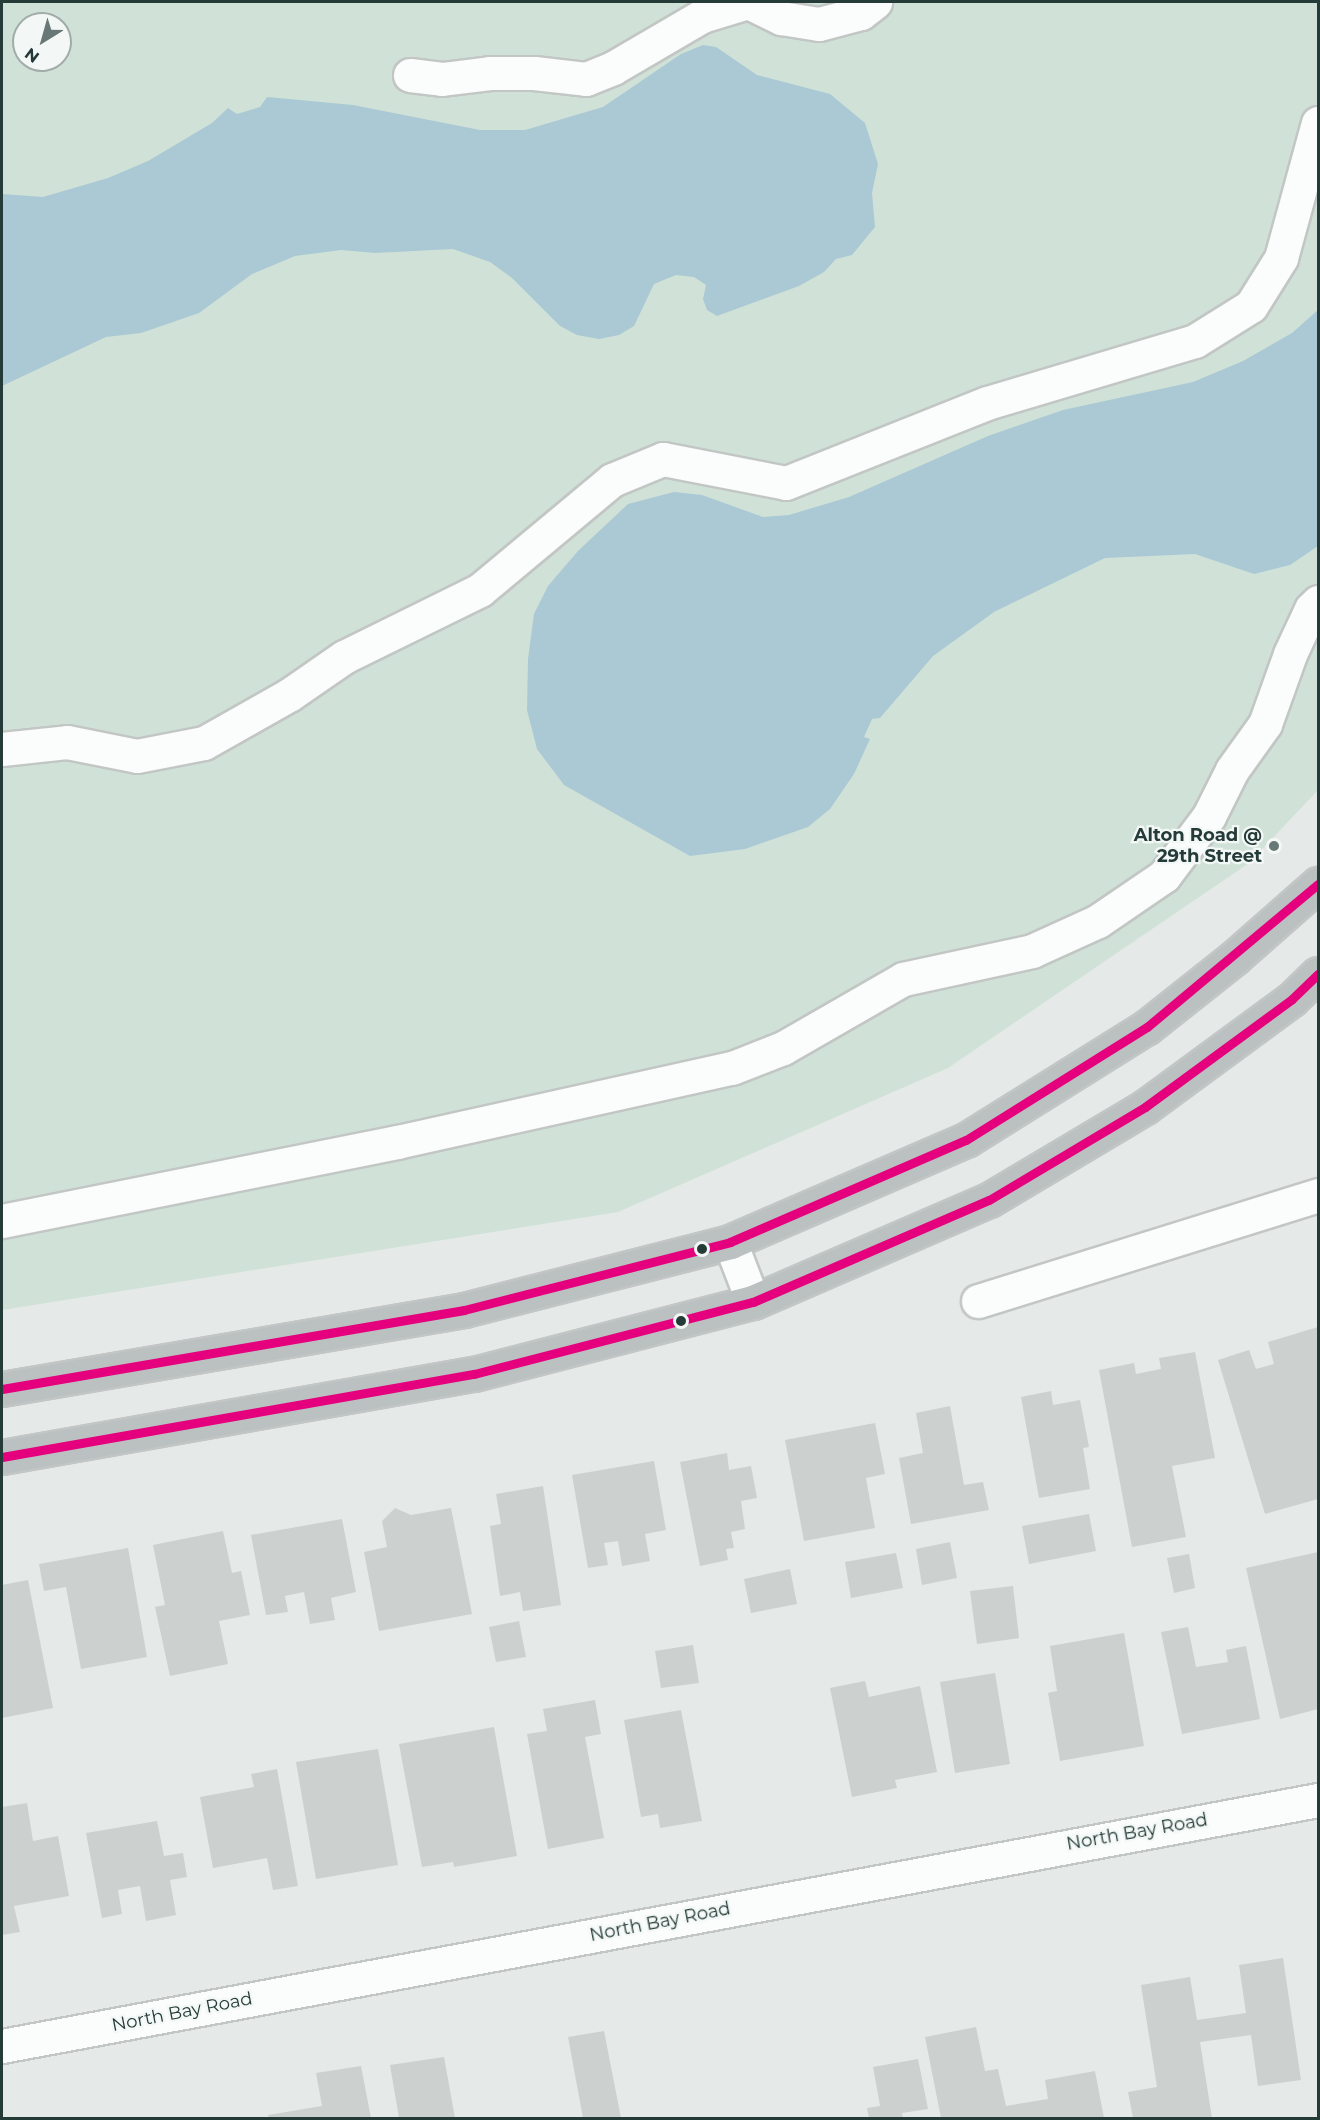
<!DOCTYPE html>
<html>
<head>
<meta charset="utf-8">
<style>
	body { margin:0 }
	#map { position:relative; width:1320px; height:2120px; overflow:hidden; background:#e5e9e8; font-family:Montserrat,sans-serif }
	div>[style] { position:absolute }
	.green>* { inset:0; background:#d0e1d7 }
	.water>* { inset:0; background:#aac9d4 }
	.building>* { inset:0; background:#ccd1cf }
	.roads { filter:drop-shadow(2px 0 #c2c6c5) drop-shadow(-2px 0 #c2c6c5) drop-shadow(0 2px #c2c6c5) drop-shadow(0 -2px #c2c6c5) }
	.minor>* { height:33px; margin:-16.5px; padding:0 16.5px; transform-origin:16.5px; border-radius:16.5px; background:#fbfcfc }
	.highway>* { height:33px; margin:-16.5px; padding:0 16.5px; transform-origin:16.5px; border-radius:16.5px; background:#bbc1c1 }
	.bus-1>* { height:9px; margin:-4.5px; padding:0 4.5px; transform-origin:4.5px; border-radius:4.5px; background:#e5007d }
	.dots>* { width:16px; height:16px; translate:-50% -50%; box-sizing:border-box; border:3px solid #f3f8f6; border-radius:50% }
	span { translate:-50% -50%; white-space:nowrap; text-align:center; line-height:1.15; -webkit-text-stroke:4.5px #f3f8f6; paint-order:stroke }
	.poi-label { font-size:18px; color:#253b38; font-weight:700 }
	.right { translate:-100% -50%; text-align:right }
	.street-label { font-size:18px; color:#253b38 }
	.frame { position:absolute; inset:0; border:3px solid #253b38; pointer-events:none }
	.north { position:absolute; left:12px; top:12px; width:60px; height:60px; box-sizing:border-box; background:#f3f8f6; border:2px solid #a1acaa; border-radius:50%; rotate:217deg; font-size:16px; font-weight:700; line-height:24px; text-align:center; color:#253b38 }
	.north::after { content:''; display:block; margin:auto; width:21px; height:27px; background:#687876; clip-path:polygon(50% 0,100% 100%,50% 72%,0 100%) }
</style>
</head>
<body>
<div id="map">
	<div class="green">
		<div style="clip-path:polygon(evenodd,2px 2px,1318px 2px,1318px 790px,1249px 863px,948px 1068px,618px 1212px,2px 1310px,2px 2px,24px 24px,60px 24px,60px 60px,24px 60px,24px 24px)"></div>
	</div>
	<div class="water">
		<div style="clip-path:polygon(703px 45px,716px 47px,757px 75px,830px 94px,865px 123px,878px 164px,872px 193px,875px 227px,852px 255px,836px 259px,824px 272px,799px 286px,717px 316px,707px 310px,703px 299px,706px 285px,694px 277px,676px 275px,654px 284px,634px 326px,619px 335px,599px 339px,577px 335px,560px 326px,512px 278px,490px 262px,453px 249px,375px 253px,341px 250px,295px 256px,252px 274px,199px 313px,141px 333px,106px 337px,2px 386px,2px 194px,43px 197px,108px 178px,148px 161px,212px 123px,228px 108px,237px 114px,260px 107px,267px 97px,353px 105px,480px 130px,525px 130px,603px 107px,681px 54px)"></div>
		<div style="clip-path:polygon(1318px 310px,1318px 546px,1290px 565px,1254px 574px,1195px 554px,1105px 558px,994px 612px,933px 656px,880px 718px,872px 719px,864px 737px,870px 739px,854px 774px,830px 809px,808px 827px,745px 849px,690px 856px,564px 785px,537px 749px,527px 710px,528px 659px,534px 614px,548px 586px,578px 551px,628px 504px,674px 492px,702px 495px,763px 517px,789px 515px,849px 497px,988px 436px,1063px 410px,1193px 382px,1243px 361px,1292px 333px)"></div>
	</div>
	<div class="building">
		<div style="clip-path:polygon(1318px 1327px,1318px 1499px,1265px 1514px,1218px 1360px,1249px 1350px,1256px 1369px,1274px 1364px,1268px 1342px)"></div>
		<div style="clip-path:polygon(1195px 1352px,1215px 1458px,1172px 1466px,1186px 1537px,1132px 1547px,1099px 1370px,1134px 1363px,1136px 1374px,1161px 1369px,1159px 1358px)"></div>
		<div style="clip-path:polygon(1051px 1391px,1053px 1405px,1080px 1400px,1089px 1447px,1083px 1448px,1090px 1489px,1039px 1498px,1021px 1397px)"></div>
		<div style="clip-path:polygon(950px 1406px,964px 1485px,983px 1482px,989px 1510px,911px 1524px,899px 1458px,923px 1453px,916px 1413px)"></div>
		<div style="clip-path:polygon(875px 1423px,885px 1474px,866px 1478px,875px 1528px,804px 1541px,785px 1440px)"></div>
		<div style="clip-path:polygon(727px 1453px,729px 1470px,751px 1466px,757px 1498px,741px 1501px,745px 1529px,731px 1532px,734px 1548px,726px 1549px,728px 1560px,700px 1566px,680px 1462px)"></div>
		<div style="clip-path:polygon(654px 1461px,666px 1530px,645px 1534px,650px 1561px,622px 1566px,618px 1541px,604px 1543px,608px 1565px,588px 1568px,572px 1475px)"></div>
		<div style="clip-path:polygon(543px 1486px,561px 1605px,523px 1611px,520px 1592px,500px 1596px,490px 1526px,501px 1524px,496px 1494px)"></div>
		<div style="clip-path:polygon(395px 1508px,411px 1515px,451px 1508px,472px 1614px,379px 1631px,364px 1552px,387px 1547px,382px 1521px)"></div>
		<div style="clip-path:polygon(1089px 1514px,1096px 1551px,1029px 1564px,1022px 1526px)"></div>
		<div style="clip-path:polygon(342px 1519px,356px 1592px,331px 1598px,335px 1620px,310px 1624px,304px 1592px,285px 1596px,288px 1612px,266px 1615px,251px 1535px)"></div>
		<div style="clip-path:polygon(223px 1531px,232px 1573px,241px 1571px,250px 1615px,219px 1621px,228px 1664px,170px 1676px,155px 1607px,165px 1605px,153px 1545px)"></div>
		<div style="clip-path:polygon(950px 1542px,957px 1578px,922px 1585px,916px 1549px)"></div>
		<div style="clip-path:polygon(128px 1548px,147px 1657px,81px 1669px,66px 1587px,44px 1591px,39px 1564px)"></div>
		<div style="clip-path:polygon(1318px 1552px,1318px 1709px,1280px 1719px,1246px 1568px)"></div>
		<div style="clip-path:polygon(896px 1553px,903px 1588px,851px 1598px,845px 1562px)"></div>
		<div style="clip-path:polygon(1189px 1554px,1195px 1588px,1174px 1593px,1167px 1558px)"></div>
		<div style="clip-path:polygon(790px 1569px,797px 1604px,751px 1613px,744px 1579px)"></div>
		<div style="clip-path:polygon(28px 1580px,53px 1708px,2px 1718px,2px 1585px)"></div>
		<div style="clip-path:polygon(1013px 1586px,1019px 1638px,977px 1644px,970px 1591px)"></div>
		<div style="clip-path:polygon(519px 1621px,526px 1657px,496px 1662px,489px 1627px)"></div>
		<div style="clip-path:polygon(1188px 1627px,1196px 1667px,1228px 1662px,1226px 1650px,1246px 1646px,1260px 1719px,1182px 1734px,1161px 1632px)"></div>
		<div style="clip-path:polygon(1124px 1633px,1144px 1746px,1060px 1761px,1048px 1693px,1057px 1691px,1050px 1646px)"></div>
		<div style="clip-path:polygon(693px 1645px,699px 1683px,661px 1688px,655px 1651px)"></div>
		<div style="clip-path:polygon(995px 1673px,1010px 1764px,955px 1773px,940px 1682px)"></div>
		<div style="clip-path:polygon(865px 1681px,869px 1697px,920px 1686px,937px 1772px,895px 1780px,897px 1788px,852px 1797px,830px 1688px)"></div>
		<div style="clip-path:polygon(595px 1700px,601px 1734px,585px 1737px,604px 1838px,548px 1849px,527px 1734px,547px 1731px,543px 1709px)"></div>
		<div style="clip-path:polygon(681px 1710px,702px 1821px,660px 1828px,658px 1814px,641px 1817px,624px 1720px)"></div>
		<div style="clip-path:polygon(494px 1727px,517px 1856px,454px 1867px,453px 1862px,422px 1867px,399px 1744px)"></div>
		<div style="clip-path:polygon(378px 1749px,398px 1865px,316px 1879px,296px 1762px)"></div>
		<div style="clip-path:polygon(277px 1769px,298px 1886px,273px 1890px,267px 1858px,213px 1868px,200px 1797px,254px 1787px,251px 1774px)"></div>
		<div style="clip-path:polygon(27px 1803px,33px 1841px,58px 1836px,69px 1896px,14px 1906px,20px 1932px,2px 1935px,2px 1807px)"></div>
		<div style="clip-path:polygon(157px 1821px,164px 1856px,183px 1853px,187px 1877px,170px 1880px,176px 1915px,146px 1921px,140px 1886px,118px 1890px,122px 1914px,102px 1918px,86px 1833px)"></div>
		<div style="clip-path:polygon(1283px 1958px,1301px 2080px,1258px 2086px,1251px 2035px,1200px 2042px,1212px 2118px,1133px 2118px,1128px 2092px,1157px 2087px,1141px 1985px,1190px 1977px,1197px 2020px,1246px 2013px,1239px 1965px)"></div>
		<div style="clip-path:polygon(976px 2027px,985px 2071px,998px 2069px,1006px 2106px,1048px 2099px,1045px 2080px,1095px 2071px,1104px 2118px,941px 2118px,925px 2037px)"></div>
		<div style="clip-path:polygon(604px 2031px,621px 2118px,583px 2118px,568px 2037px)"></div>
		<div style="clip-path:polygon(444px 2057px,455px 2118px,399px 2118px,390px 2065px)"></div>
		<div style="clip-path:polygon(918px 2059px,928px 2109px,902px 2113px,903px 2118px,869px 2118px,867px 2108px,880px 2106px,873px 2067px)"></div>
		<div style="clip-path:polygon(361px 2066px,371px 2118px,269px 2118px,268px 2115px,322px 2106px,316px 2073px)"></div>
	</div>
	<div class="roads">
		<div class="minor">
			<div style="left:410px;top:75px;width:32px;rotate:7deg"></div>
			<div style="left:442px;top:79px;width:48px;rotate:-7.1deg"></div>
			<div style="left:490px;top:73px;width:44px"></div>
			<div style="left:534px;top:73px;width:52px;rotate:6.6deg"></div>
			<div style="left:586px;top:79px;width:29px;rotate:-22deg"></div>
			<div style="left:613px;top:68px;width:103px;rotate:-30.3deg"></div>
			<div style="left:702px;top:16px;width:48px;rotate:-16.9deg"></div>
			<div style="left:748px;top:2px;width:37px;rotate:26deg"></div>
			<div style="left:781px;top:18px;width:38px;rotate:9deg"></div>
			<div style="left:819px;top:24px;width:43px;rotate:-14.7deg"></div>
			<div style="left:861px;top:13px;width:18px;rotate:-38deg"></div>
			<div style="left:2px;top:749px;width:65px;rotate:-6.1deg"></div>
			<div style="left:67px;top:742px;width:71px;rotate:11.3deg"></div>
			<div style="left:137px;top:756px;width:68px;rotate:-11deg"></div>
			<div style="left:204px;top:743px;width:98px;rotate:-29.5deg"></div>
			<div style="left:289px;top:695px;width:67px;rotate:-34.6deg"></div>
			<div style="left:344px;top:657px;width:152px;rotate:-26.2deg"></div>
			<div style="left:480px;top:590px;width:172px;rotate:-39.8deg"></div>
			<div style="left:612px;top:480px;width:55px;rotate:-22.4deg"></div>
			<div style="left:663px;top:459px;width:125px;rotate:11deg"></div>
			<div style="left:786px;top:483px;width:216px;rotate:-21.7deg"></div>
			<div style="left:987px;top:403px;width:217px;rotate:-16.6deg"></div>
			<div style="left:1195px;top:341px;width:66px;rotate:-32deg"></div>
			<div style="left:1251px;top:306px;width:57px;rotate:-58deg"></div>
			<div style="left:1281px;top:258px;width:140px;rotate:-74.7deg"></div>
			<div style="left:2px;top:1221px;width:403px;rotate:-11.3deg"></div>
			<div style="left:397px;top:1142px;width:343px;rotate:-12.5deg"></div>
			<div style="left:732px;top:1068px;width:55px;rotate:-21.4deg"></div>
			<div style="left:783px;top:1048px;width:138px;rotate:-29.9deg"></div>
			<div style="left:903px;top:979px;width:132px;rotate:-12.2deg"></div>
			<div style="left:1032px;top:951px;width:72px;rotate:-24.4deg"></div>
			<div style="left:1098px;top:921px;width:80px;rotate:-34.3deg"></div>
			<div style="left:1164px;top:876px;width:75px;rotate:-53.1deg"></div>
			<div style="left:1209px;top:816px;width:51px;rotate:-63.4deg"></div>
			<div style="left:1232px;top:770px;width:57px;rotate:-54.3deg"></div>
			<div style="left:1265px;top:724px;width:74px;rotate:-70.3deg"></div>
			<div style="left:1290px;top:654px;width:50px;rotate:-65deg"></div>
			<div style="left:1311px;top:609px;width:10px;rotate:-45deg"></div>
			<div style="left:730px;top:1242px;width:64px;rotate:69deg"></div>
			<div style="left:978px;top:1301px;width:356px;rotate:-17.3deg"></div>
			<div style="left:2px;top:2046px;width:1339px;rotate:-10.59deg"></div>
		</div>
		<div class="highway">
			<div style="left:2px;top:1389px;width:469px;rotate:-9.7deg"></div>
			<div style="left:464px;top:1310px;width:275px;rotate:-14.3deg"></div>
			<div style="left:730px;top:1242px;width:257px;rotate:-23.4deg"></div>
			<div style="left:966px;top:1140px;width:213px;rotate:-32deg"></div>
			<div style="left:1147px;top:1027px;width:111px;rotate:-38.4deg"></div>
			<div style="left:1234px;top:958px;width:112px;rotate:-41.4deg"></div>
			<div style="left:2px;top:1457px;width:479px;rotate:-10deg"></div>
			<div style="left:474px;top:1374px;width:288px;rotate:-14.5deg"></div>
			<div style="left:753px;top:1302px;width:257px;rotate:-23.4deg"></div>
			<div style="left:989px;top:1200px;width:182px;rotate:-30.8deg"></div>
			<div style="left:1145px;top:1107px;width:182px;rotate:-36.3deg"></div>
			<div style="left:1292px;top:999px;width:36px;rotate:-44deg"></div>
		</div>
	</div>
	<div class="bus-1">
		<div style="left:2px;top:1389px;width:469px;rotate:-9.7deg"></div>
		<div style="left:464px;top:1310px;width:275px;rotate:-14.3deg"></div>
		<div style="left:730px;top:1242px;width:257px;rotate:-23.4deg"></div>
		<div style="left:966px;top:1140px;width:213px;rotate:-32deg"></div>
		<div style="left:1147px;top:1027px;width:223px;rotate:-39.9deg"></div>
		<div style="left:2px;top:1457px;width:479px;rotate:-10deg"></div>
		<div style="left:474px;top:1374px;width:288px;rotate:-14.5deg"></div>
		<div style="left:753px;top:1302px;width:257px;rotate:-23.4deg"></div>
		<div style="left:989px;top:1200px;width:182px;rotate:-30.8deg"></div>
		<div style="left:1145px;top:1107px;width:182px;rotate:-36.3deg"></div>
		<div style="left:1292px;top:999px;width:36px;rotate:-44deg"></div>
	</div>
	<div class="dots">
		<div style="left:1274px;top:846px;background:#687876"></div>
		<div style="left:702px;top:1249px;background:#253b38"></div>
		<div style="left:681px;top:1321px;background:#253b38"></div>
	</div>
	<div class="poi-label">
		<span class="right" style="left:1262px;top:846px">Alton Road @<br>29th Street</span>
	</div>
	<div class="street-label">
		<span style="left:1137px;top:1832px;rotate:-10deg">North Bay Road</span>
		<span style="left:660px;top:1922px;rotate:-11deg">North Bay Road</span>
		<span style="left:182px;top:2012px;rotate:-11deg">North Bay Road</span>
	</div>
	<div class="frame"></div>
	<div class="north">N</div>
</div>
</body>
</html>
